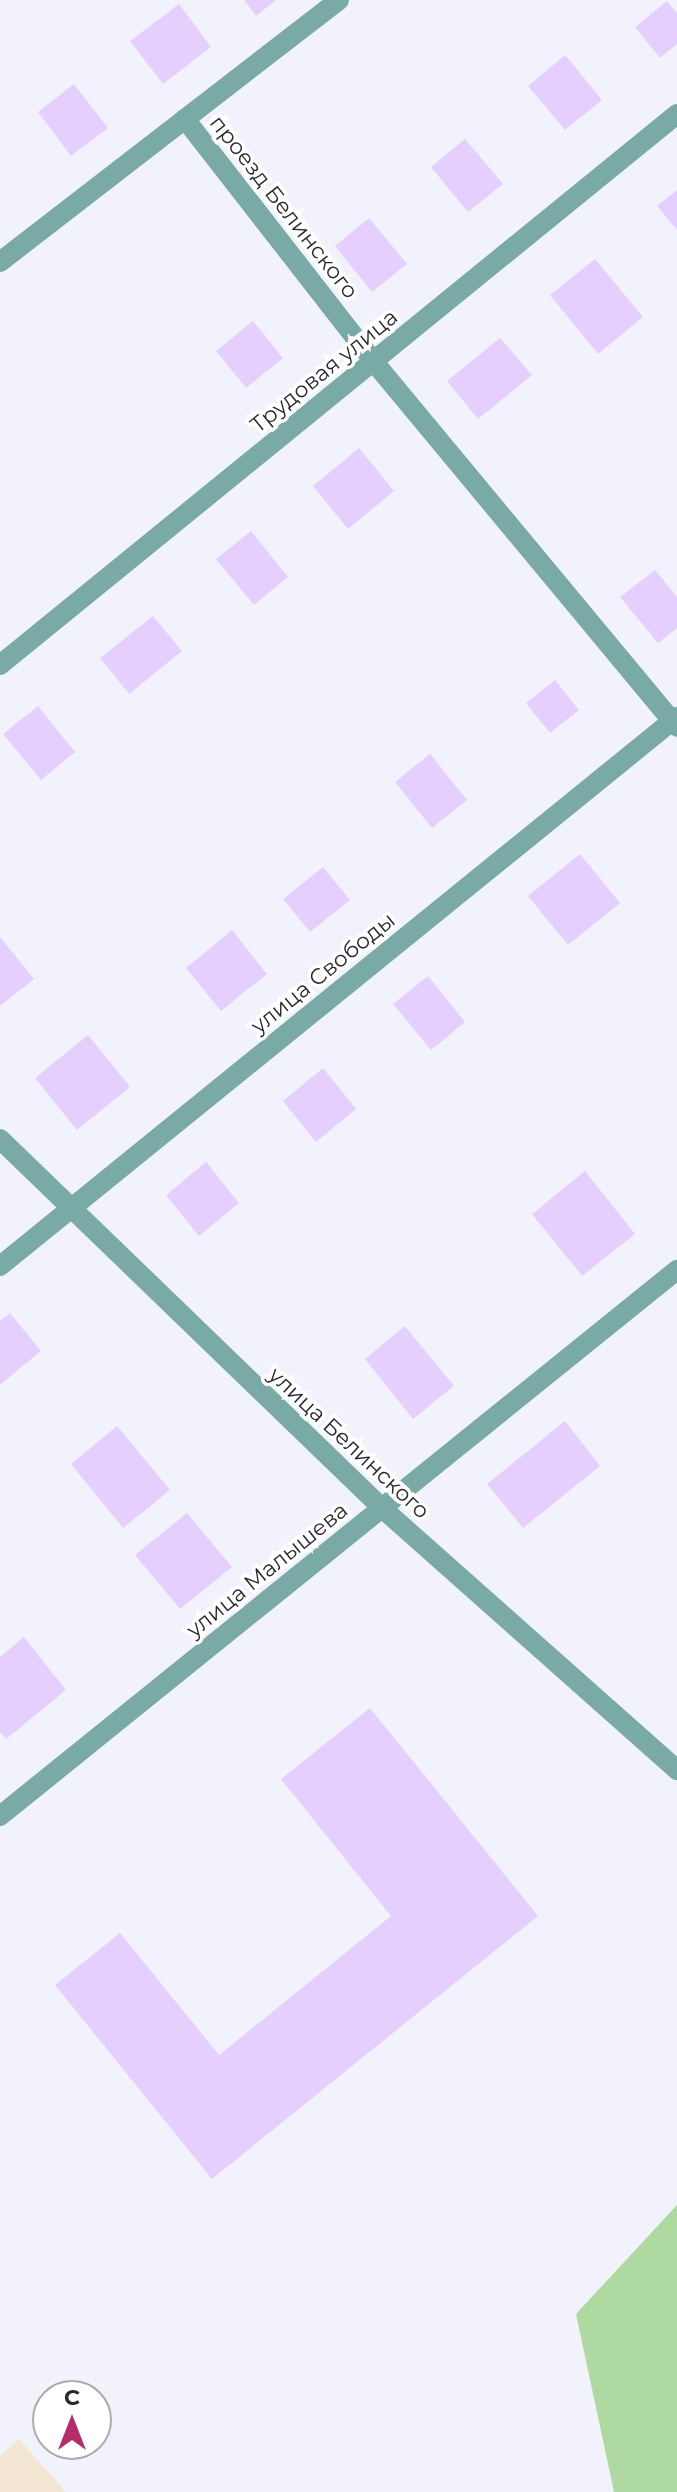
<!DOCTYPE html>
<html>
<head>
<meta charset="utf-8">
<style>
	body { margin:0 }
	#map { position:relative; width:677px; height:2492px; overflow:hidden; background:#f2f2fd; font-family:Montserrat,sans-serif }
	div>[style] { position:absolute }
	.education>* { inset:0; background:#f3e7d3 }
	.green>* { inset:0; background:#aedaa1 }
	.building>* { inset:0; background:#e5cfff }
	.minor>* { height:20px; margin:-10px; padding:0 10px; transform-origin:10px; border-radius:10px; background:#7aaaa6 }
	span { translate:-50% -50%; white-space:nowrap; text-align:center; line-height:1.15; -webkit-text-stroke:7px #fff; paint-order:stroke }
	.street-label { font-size:22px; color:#2a2a2e }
	.north { position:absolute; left:32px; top:2380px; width:80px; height:80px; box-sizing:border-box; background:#fff; border:2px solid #aaaaab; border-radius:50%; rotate:0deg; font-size:22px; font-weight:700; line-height:32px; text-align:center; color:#2a2a2e }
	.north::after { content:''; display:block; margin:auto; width:28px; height:36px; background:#b62c69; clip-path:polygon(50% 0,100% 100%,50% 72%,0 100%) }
</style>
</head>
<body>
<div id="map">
	<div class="education">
		<div style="clip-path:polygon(19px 2439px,66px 2492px,0 2492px,0 2456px)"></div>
	</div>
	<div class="green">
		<div style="clip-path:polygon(677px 2205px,677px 2492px,614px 2492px,576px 2314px)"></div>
	</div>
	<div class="building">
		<div style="clip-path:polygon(244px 0,276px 0,256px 16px)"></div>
		<div style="clip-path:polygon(667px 1px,677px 13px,677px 44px,660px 58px,635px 27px)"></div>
		<div style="clip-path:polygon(179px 4px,211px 47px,163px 84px,130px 41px)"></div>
		<div style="clip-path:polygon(565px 55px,602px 100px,565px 130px,528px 86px)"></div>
		<div style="clip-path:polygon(74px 84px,108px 128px,71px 156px,38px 112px)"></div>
		<div style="clip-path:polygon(465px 139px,503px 184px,468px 212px,431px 167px)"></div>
		<div style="clip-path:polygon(677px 190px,677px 230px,657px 206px)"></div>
		<div style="clip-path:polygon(369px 218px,407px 264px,372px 292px,335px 246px)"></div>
		<div style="clip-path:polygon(595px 259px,643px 317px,598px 354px,550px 295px)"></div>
		<div style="clip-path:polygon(253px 321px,283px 358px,246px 388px,216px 351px)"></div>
		<div style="clip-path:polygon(500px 338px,532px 375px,478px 419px,447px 381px)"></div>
		<div style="clip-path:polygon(359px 448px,394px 491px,348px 529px,313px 486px)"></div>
		<div style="clip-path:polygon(251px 531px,288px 577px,254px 605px,216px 559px)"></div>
		<div style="clip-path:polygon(655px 570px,677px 597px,677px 628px,658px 643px,620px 597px)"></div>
		<div style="clip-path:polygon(153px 616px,182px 651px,129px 694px,100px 658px)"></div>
		<div style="clip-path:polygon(555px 680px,579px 710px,550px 733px,526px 703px)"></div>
		<div style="clip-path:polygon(38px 706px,75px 752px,41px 780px,3px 734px)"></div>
		<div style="clip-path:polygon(430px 754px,467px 800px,432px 828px,395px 782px)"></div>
		<div style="clip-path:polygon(580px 854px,620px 903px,568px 945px,528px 896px)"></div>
		<div style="clip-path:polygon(323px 867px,350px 900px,310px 932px,283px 899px)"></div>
		<div style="clip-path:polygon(232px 930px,267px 974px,221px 1011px,186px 968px)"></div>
		<div style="clip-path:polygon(0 937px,34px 979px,0 1006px)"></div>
		<div style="clip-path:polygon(428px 976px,465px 1022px,431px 1050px,393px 1004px)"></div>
		<div style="clip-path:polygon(88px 1035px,130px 1087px,77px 1130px,35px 1078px)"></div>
		<div style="clip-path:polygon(323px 1068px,356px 1109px,316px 1142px,283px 1101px)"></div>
		<div style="clip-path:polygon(206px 1162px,239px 1203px,199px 1236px,166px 1195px)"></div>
		<div style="clip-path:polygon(585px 1171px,635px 1234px,582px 1276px,532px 1214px)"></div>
		<div style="clip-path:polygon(10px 1313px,41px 1351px,0 1385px,0 1321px)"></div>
		<div style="clip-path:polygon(405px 1326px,454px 1386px,413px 1419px,365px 1359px)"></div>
		<div style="clip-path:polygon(565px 1421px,600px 1466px,523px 1528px,487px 1484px)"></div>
		<div style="clip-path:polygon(117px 1426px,170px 1490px,123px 1528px,71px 1464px)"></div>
		<div style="clip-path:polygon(187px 1513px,232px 1567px,180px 1609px,135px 1555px)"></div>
		<div style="clip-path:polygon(24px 1637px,66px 1690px,6px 1739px,0 1732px,0 1657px)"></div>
		<div style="clip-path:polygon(370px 1708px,538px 1916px,212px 2179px,55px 1985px,120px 1933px,219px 2055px,391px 1916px,281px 1779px)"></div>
	</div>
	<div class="minor">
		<div style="left:339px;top:0;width:195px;rotate:142.3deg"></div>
		<div style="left:185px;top:119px;width:308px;rotate:52.1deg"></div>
		<div style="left:374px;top:362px;width:474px;rotate:50.3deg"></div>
		<div style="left:0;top:262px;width:234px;rotate:-37.7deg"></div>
		<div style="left:0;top:665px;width:873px;rotate:-39.14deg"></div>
		<div style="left:0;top:1139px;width:531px;rotate:44.01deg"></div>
		<div style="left:382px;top:1508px;width:395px;rotate:41.6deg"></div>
		<div style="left:0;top:1266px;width:872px;rotate:-39.04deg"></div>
		<div style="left:0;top:1816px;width:870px;rotate:-38.89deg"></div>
	</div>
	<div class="street-label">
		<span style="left:284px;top:207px;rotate:52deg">проезд Белинского</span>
		<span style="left:324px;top:371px;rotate:-39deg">Трудовая улица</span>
		<span style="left:323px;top:973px;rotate:-39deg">улица Свободы</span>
		<span style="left:349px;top:1443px;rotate:43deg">улица Белинского</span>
		<span style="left:267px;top:1570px;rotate:-39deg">улица Малышева</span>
	</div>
	<div class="north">С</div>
</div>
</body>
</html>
